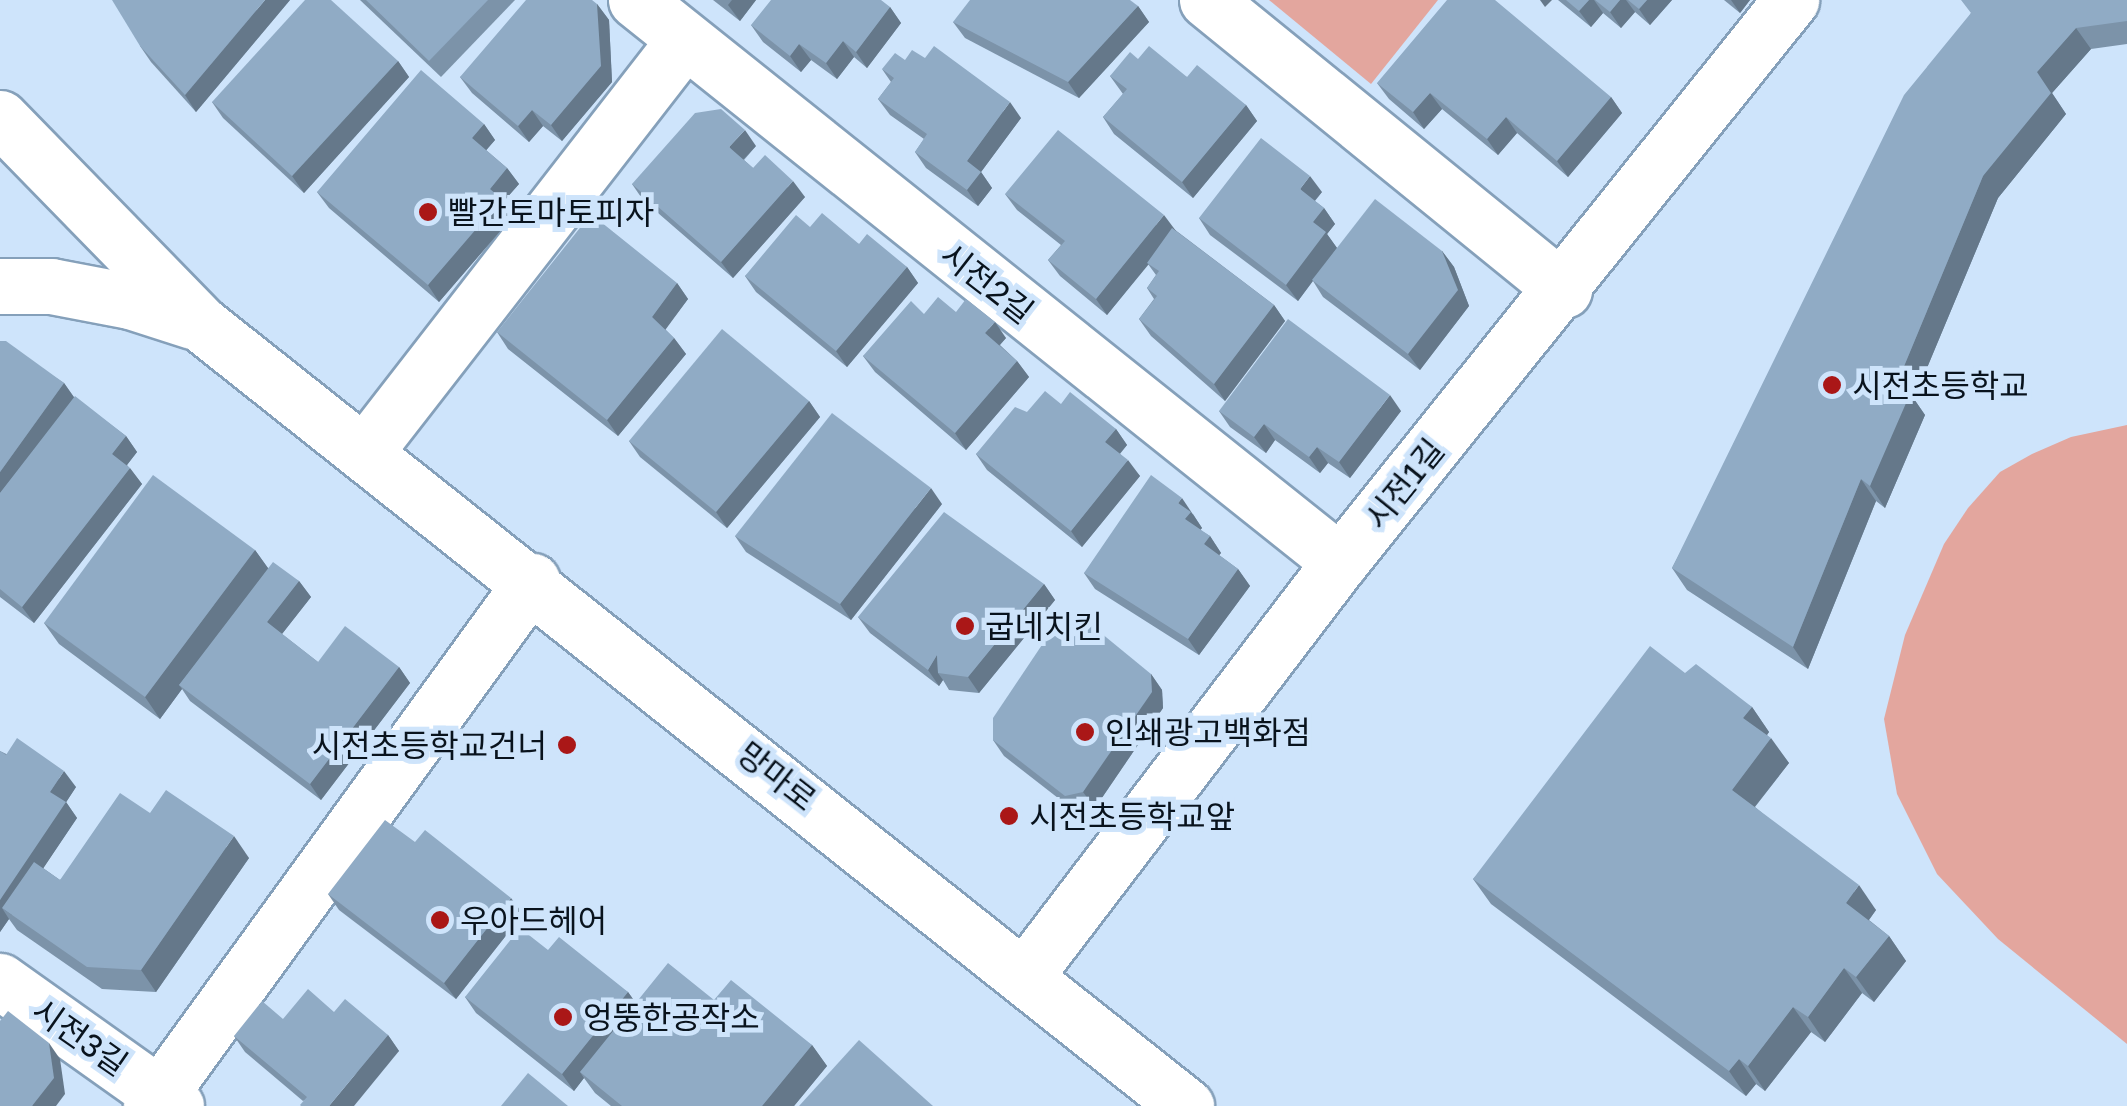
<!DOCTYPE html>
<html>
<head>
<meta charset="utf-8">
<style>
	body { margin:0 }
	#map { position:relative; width:2127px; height:1106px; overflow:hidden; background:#cee4fb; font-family:"Golos Text","Noto Sans KR",sans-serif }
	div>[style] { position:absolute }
	.green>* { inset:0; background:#e3a69e }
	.roads { filter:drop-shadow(2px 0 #85a0ba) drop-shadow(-2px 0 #85a0ba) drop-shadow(0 2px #85a0ba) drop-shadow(0 -2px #85a0ba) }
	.minor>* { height:55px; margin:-27.5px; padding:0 27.5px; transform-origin:27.5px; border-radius:27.5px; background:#fff }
	.tertiary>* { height:55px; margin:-27.5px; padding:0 27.5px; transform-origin:27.5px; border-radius:27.5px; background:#fff }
	.wall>* { inset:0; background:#7c93a9 }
	.shaded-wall>* { inset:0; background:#65788a }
	.building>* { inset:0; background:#90abc5 }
	.dots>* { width:28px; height:28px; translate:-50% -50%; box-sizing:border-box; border:5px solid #cee4fb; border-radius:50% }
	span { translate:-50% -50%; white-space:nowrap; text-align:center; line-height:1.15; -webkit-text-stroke:10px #cee4fb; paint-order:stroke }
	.poi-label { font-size:32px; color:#09131d }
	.left { translate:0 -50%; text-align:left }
	.right { translate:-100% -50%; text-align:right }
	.street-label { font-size:32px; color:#09131d }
</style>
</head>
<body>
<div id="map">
	<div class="green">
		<div style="clip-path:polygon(1269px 0,1438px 0,1371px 84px)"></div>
		<div style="clip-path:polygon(2127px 425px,2127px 1044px,1998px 939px,1937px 874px,1897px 794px,1884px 719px,1905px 635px,1944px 544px,1968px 508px,2000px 472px,2032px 454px,2071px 437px)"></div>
	</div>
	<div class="roads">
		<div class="minor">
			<div style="left:636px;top:0;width:901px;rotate:38.6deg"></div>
			<div style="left:1207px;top:0;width:460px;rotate:39.1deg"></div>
			<div style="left:364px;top:453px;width:520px;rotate:-52.18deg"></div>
			<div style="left:1026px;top:974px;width:518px;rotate:-52.69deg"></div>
			<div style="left:1340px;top:562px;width:721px;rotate:-51.25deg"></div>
			<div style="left:0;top:981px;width:216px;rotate:35.4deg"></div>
			<div style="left:151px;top:1106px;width:649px;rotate:-54.03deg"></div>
		</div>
		<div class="tertiary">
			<div style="left:0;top:118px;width:288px;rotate:45.7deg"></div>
			<div style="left:201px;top:324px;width:1258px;rotate:38.45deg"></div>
			<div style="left:0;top:286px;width:51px"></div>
			<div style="left:51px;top:286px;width:80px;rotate:10.8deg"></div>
			<div style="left:130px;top:301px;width:65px;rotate:17.9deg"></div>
		</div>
	</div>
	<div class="wall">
		<div style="clip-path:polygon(290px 0,196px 112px,151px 62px,140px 46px)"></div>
		<div style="clip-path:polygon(360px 0,515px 0,441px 77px)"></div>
		<div style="clip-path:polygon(713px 0,756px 0,740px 21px)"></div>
		<div style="clip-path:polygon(1558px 0,1672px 0,1650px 25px,1635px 12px,1621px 28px,1603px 13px,1591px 27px)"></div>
		<div style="clip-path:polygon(1724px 0,1750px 0,1740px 13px)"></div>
		<div style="clip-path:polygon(2127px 0,2127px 44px,2091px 49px,2052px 93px,2066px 114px,1998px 198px,1914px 399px,1925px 415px,1885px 508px,1876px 501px,1808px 669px,1687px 590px,1672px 568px,1971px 13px)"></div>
		<div style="clip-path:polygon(597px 4px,609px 20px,612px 82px,562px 141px,543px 126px,529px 142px,472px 93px,460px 77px)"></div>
		<div style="clip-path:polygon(1138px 6px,1149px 22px,1079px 98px,965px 38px,953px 22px)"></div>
		<div style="clip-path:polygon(890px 7px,901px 23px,867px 68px,854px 57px,837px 79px,811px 60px,801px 72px,763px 42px,751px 25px)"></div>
		<div style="clip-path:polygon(1138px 59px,1187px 77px,1246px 105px,1257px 121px,1193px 198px,1114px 134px,1103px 117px,1123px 94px,1110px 76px)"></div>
		<div style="clip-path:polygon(398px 61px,409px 77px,304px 193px,223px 118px,212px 102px)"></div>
		<div style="clip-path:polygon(882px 69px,1021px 118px,981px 172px,992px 188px,978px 206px,926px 168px,915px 152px,924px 139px,890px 115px,878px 99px,891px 82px)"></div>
		<div style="clip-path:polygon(1377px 83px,1611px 97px,1622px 113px,1568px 177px,1517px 133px,1498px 155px,1442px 109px,1424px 129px,1389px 99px)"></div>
		<div style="clip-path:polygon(484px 124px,495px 140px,486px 150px,507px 168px,519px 184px,504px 201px,514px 215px,439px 302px,329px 208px,317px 192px)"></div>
		<div style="clip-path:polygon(756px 146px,744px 160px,753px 168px,805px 197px,733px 278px,643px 200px,632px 184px)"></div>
		<div style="clip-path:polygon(1322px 192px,1315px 201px,1324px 208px,1335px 224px,1327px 234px,1337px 248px,1442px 251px,1454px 267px,1469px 306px,1420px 370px,1323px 297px,1313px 281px,1298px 301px,1210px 235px,1199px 218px)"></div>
		<div style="clip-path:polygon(1005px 194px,1174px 229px,1274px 305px,1285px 321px,1225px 401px,1151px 336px,1139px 319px,1154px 299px,1147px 288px,1156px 275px,1148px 264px,1107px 315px,1060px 276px,1048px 260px,1061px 245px,1017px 210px)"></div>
		<div style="clip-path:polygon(810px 227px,859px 244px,907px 267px,918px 283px,847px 367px,756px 292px,745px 276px)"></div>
		<div style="clip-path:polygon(677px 283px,688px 299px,665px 329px,674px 338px,686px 354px,618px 436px,508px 349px,497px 332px)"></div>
		<div style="clip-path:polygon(956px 312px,1006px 338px,1000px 345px,1017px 361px,1029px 377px,966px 450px,875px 372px,863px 356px,924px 314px)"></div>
		<div style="clip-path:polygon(0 341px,64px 383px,74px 397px,126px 436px,137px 452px,127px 465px,142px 484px,34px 623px,0 597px)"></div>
		<div style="clip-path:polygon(809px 401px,820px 417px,727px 528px,640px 457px,629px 441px)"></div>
		<div style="clip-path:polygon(1061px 404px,1116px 429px,1127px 445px,1120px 454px,1140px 476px,1082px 547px,987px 470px,976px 454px,1027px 412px)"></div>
		<div style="clip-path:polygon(1219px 411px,1401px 411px,1350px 478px,1328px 463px,1320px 473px,1275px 440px,1266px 453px,1230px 427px)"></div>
		<div style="clip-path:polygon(942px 504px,851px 620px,746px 552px,735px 536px)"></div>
		<div style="clip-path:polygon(1193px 514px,1202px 528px,1200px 530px,1210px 536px,1221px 553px,1219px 555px,1238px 569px,1250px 586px,1199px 655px,1095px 589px,1084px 573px)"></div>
		<div style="clip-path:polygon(255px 550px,268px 568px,299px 581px,311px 597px,282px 634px,318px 662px,399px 667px,410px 683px,321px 800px,190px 701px,182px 689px,160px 719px,59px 644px,44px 623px)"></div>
		<div style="clip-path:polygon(1044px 584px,1055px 600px,979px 693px,949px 690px,943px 680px,939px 686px,870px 633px,858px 617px)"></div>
		<div style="clip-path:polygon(1685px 673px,1752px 707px,1769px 732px,1767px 735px,1789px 763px,1755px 807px,1876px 910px,1869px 920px,1889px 936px,1906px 961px,1874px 1002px,1862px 993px,1825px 1042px,1811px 1032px,1765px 1091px,1756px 1084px,1746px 1096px,1491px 904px,1473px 879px)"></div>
		<div style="clip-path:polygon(1151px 674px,1162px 690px,1163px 708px,1095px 808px,1076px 812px,1004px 756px,993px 740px)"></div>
		<div style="clip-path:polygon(0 751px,76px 787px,66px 802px,77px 818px,43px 868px,60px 880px,150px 813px,249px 858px,156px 992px,102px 989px,17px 930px,9px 919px,0 932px)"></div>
		<div style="clip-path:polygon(328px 894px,523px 914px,456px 999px,339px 910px)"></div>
		<div style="clip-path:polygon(548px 950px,628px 992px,636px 1003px,714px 1000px,812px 1045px,827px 1066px,794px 1106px,611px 1106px,595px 1093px,584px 1078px,574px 1091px,476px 1013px,465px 997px)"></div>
		<div style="clip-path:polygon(334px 1012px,388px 1035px,399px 1051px,303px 1101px,245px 1052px,234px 1036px,283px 1019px)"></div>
	</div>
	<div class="shaded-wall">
		<div style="clip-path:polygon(265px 0,290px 0,196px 112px,185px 95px)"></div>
		<div style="clip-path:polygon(732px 0,756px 0,740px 21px,728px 5px)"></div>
		<div style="clip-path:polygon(1540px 0,1552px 0,1545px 7px)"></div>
		<div style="clip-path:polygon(1589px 0,1594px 0,1603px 13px,1591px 27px,1579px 11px)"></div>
		<div style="clip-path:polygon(1620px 0,1626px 0,1635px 12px,1621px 28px,1610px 12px)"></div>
		<div style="clip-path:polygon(1647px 0,1672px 0,1650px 25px,1639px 9px)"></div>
		<div style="clip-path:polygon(1731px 0,1750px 0,1740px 13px)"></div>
		<div style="clip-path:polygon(597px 4px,609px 20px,612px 82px,562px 141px,551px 125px)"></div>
		<div style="clip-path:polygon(1138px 6px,1149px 22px,1079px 98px,1068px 82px)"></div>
		<div style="clip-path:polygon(890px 7px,901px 23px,867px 68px,856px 52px)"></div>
		<div style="clip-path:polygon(2076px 28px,2091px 49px,2052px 93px,2066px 114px,1998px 198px,1914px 399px,1925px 415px,1885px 508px,1870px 486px,1895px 388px,1983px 176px,2037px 72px)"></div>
		<div style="clip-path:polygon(843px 41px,854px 57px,837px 79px,826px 63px)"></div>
		<div style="clip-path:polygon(799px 44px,811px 60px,801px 72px,790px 56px)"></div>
		<div style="clip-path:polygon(398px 61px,409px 77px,304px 193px,292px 176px)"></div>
		<div style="clip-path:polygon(1430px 93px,1442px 109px,1424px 129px,1413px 112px)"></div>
		<div style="clip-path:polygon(1611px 97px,1622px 113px,1568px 177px,1557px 161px)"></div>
		<div style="clip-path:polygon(1010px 102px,1021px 118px,981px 172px,992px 188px,978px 206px,967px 190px,967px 161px)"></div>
		<div style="clip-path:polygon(1246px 105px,1257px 121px,1193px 198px,1182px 182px)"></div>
		<div style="clip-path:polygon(532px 110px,543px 126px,529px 142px,518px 126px)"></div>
		<div style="clip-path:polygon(1506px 117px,1517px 133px,1498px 155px,1487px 139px)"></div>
		<div style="clip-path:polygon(484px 124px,495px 140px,483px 154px,472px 138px)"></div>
		<div style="clip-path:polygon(745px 130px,756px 146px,740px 163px,729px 147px)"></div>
		<div style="clip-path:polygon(507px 168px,519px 184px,504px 201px,514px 215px,439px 302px,428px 285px,490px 189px)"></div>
		<div style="clip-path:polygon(1310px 176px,1322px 192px,1311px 205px,1300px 189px)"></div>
		<div style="clip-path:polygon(793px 181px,805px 197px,733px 278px,721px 262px)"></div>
		<div style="clip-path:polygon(1324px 208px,1335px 224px,1327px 234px,1337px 248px,1298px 301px,1286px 285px,1313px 222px)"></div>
		<div style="clip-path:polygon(1164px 215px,1176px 231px,1107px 315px,1096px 299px)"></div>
		<div style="clip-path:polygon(1442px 251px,1454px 267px,1469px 306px,1420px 370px,1408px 354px)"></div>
		<div style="clip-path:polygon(907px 267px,918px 283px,847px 367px,836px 351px)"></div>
		<div style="clip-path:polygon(677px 283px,688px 299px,663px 333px,652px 317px)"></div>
		<div style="clip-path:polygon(1274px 305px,1285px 321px,1225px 401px,1214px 384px)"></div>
		<div style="clip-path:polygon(995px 322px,1006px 338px,996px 349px,985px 333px)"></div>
		<div style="clip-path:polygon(674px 338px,686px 354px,618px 436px,607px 420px)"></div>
		<div style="clip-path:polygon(1017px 361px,1029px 377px,966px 450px,955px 433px)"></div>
		<div style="clip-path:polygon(64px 383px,75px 399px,0 493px,0 472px)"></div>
		<div style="clip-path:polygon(1390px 395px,1401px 411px,1350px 478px,1339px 462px)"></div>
		<div style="clip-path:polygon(809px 401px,820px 417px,727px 528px,716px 512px)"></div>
		<div style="clip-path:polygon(1264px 424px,1275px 440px,1266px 453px,1254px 437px)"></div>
		<div style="clip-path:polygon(1116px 429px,1127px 445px,1116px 458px,1105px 442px)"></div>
		<div style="clip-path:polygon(126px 436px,137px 452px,123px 470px,112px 454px)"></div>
		<div style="clip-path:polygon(1317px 447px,1328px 463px,1320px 473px,1309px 457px)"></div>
		<div style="clip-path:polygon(1128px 460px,1140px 476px,1082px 547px,1071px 531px)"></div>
		<div style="clip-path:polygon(130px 468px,142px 484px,34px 623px,22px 607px)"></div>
		<div style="clip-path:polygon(1861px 479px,1876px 501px,1808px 669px,1793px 647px)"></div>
		<div style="clip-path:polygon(931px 488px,942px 504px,851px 620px,840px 604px)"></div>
		<div style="clip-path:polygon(1182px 498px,1202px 528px,1196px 535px,1185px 519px,1178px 503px)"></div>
		<div style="clip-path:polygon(1210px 536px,1221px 553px,1215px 560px,1204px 544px)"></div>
		<div style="clip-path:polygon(255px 550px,270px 571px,179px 685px,182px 689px,160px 719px,145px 697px)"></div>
		<div style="clip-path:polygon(1238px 569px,1250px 586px,1199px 655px,1188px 639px)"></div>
		<div style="clip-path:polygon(299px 581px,311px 597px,278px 639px,267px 622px)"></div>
		<div style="clip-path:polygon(1044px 584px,1055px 600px,979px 693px,968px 677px)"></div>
		<div style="clip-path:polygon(937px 655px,938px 673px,943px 680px,939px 686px,928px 670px)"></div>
		<div style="clip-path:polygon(399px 667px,410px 683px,321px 800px,310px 784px)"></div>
		<div style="clip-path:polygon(1151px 674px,1162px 690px,1163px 708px,1095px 808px,1083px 792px)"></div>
		<div style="clip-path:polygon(1752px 707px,1769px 732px,1761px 743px,1743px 718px)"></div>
		<div style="clip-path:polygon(1771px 738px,1789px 763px,1749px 814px,1732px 790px)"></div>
		<div style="clip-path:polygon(64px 771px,76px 787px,65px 804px,66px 802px,77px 818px,12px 915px,2px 908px,9px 919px,0 932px,0 900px,50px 792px)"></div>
		<div style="clip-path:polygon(234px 836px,249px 858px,156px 992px,141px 970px)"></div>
		<div style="clip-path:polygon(1859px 885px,1876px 910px,1863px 928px,1846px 903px)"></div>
		<div style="clip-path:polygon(511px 898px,523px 914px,456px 999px,444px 983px)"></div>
		<div style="clip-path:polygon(1889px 936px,1906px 961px,1874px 1002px,1856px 977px)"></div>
		<div style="clip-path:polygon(1844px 968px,1862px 993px,1825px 1042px,1808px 1017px)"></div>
		<div style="clip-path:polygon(628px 992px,639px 1008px,580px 1072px,584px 1078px,574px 1091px,562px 1074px)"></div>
		<div style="clip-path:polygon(1793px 1007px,1811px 1032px,1765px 1091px,1748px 1066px)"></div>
		<div style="clip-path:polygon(388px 1035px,399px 1051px,354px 1106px,329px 1106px)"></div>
		<div style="clip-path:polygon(49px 1043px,60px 1059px,65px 1094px,56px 1106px,32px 1106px)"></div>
		<div style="clip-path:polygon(812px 1045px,827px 1066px,794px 1106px,762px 1106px)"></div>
		<div style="clip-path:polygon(1739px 1059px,1756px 1084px,1746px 1096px,1729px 1071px)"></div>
	</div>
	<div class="building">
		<div style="clip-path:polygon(112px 0,265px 0,185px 95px,140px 46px)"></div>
		<div style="clip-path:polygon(305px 0,331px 0,398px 61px,292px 176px,212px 102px)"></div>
		<div style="clip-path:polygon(366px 0,488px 0,429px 61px)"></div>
		<div style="clip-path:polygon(526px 0,592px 0,597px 4px,601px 66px,551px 125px,532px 110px,518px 126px,460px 77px)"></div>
		<div style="clip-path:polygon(771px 0,881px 0,890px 7px,856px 52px,843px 41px,826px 63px,799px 44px,790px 56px,751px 25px)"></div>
		<div style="clip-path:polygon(970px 0,1130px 0,1138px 6px,1068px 82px,953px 22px)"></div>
		<div style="clip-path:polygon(1447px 0,1495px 0,1611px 97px,1557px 161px,1506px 117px,1487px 139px,1430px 93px,1413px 112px,1377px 83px)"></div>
		<div style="clip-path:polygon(1566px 0,1589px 0,1579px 11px)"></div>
		<div style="clip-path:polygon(1595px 0,1620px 0,1610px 12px)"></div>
		<div style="clip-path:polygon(1628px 0,1647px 0,1639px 9px)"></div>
		<div style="clip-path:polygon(1961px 0,2127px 0,2127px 21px,2076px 28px,2037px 72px,2051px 93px,1983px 176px,1895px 388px,1910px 394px,1870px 486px,1861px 479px,1793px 647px,1672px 568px,1904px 95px,1971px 13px)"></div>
		<div style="clip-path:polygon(934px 46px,1010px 102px,967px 161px,981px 172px,967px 190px,915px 152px,927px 134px,878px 99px,894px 78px,882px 69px,895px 53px,905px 60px,912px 50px,925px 58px)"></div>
		<div style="clip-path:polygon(1149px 46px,1187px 77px,1197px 65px,1246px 105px,1182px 182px,1103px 117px,1127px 89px,1110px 76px,1130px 52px,1138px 59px)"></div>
		<div style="clip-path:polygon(421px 70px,484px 124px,472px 138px,507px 168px,490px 189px,502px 199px,428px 285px,317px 192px)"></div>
		<div style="clip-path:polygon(721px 109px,745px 130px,729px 147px,753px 168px,765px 155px,793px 181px,721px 262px,632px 184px,695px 113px)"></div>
		<div style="clip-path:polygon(1058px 130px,1164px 215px,1096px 299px,1048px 260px,1065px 241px,1005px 194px)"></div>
		<div style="clip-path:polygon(1261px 138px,1310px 176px,1300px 189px,1324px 208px,1313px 222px,1326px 232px,1286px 285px,1199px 218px)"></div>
		<div style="clip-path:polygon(1375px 199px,1442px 251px,1458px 290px,1408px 354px,1312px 280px)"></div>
		<div style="clip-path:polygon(822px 213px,859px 244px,867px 234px,907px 267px,836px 351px,745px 276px,796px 215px,810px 227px)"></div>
		<div style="clip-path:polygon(591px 214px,677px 283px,652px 317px,674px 338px,607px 420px,497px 332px)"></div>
		<div style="clip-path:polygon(1172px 228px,1274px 305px,1214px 384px,1139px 319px,1157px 296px,1147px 288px,1159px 271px,1147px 263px)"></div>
		<div style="clip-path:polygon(938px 297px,956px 312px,966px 299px,995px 322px,985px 333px,1017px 361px,955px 433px,863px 356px,911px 301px,924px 314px)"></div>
		<div style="clip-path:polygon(1288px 319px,1390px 395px,1339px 462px,1317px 447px,1309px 457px,1264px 424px,1254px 437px,1219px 411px)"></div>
		<div style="clip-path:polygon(722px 329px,809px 401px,716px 512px,629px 441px)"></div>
		<div style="clip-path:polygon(0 341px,6px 341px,64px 383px,0 472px)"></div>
		<div style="clip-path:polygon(1045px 391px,1061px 404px,1070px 392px,1116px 429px,1105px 442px,1128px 460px,1071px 531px,976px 454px,1015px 407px,1027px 412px)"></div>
		<div style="clip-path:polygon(75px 396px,126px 436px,112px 454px,130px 468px,22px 607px,0 589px,0 493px)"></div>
		<div style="clip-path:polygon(832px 413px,931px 488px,840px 604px,735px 536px)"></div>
		<div style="clip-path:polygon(153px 475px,255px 550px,145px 697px,44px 623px)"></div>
		<div style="clip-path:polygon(1151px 475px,1182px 498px,1178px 503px,1191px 512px,1185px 519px,1210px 536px,1204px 544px,1238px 569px,1188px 639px,1084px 573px)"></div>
		<div style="clip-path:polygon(944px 512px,1044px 584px,968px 677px,938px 673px,937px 655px,928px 670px,858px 617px)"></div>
		<div style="clip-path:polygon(273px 562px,299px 581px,267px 622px,318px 662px,345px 626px,399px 667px,310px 784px,179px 685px)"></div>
		<div style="clip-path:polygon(1079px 615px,1151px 674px,1152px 692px,1083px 792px,1065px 796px,993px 740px,993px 718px,1060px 618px)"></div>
		<div style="clip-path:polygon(1650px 646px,1685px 673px,1696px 664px,1752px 707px,1743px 718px,1771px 738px,1732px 790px,1859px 885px,1846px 903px,1889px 936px,1856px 977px,1844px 968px,1808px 1017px,1793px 1007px,1748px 1066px,1739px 1059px,1729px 1071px,1473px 879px)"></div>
		<div style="clip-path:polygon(17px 738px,64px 771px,50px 792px,66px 802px,0 900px,0 751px,6px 755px)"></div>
		<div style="clip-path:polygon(166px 790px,234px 836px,141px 970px,87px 967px,2px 908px,34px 862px,60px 880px,120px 793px,150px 813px)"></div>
		<div style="clip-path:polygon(385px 820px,415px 842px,425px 830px,511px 898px,444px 983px,328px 894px)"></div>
		<div style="clip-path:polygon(520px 928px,548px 950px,559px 937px,628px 992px,562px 1074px,465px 997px)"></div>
		<div style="clip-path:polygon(668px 963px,714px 1000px,731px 980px,812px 1045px,762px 1106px,622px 1106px,580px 1072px)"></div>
		<div style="clip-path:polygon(308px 989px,334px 1012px,345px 999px,388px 1035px,329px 1106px,301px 1106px,300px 1105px,307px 1097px,234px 1036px,262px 1001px,283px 1019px)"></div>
		<div style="clip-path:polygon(8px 1011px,49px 1043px,54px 1078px,32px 1106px,0 1106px,0 1021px)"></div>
		<div style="clip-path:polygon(859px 1040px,933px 1106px,799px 1106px)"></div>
		<div style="clip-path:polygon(528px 1073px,568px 1106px,501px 1106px)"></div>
	</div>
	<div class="dots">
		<div style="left:428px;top:212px;background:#aa1717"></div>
		<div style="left:1832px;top:385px;background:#aa1717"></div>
		<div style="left:965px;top:626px;background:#aa1717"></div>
		<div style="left:1085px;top:732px;background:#aa1717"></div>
		<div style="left:567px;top:745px;background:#aa1717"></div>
		<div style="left:1009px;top:816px;background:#aa1717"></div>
		<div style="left:440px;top:920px;background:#aa1717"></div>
		<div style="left:563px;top:1017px;background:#aa1717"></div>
	</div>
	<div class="poi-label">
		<span class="left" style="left:448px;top:212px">빨간토마토피자</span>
		<span class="left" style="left:1852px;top:385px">시전초등학교</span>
		<span class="left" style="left:985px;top:626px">굽네치킨</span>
		<span class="left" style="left:1105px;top:732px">인쇄광고백화점</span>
		<span class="right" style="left:547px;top:745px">시전초등학교건너</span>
		<span class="left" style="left:1029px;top:816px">시전초등학교앞</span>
		<span class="left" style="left:460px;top:920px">우아드헤어</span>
		<span class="left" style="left:583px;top:1017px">엉뚱한공작소</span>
	</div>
	<div class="street-label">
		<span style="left:987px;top:283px;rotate:38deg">시전2길</span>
		<span style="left:1404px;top:484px;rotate:-51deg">시전1길</span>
		<span style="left:777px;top:776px;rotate:38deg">망마로</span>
		<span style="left:80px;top:1037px;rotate:35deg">시전3길</span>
	</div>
</div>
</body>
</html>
